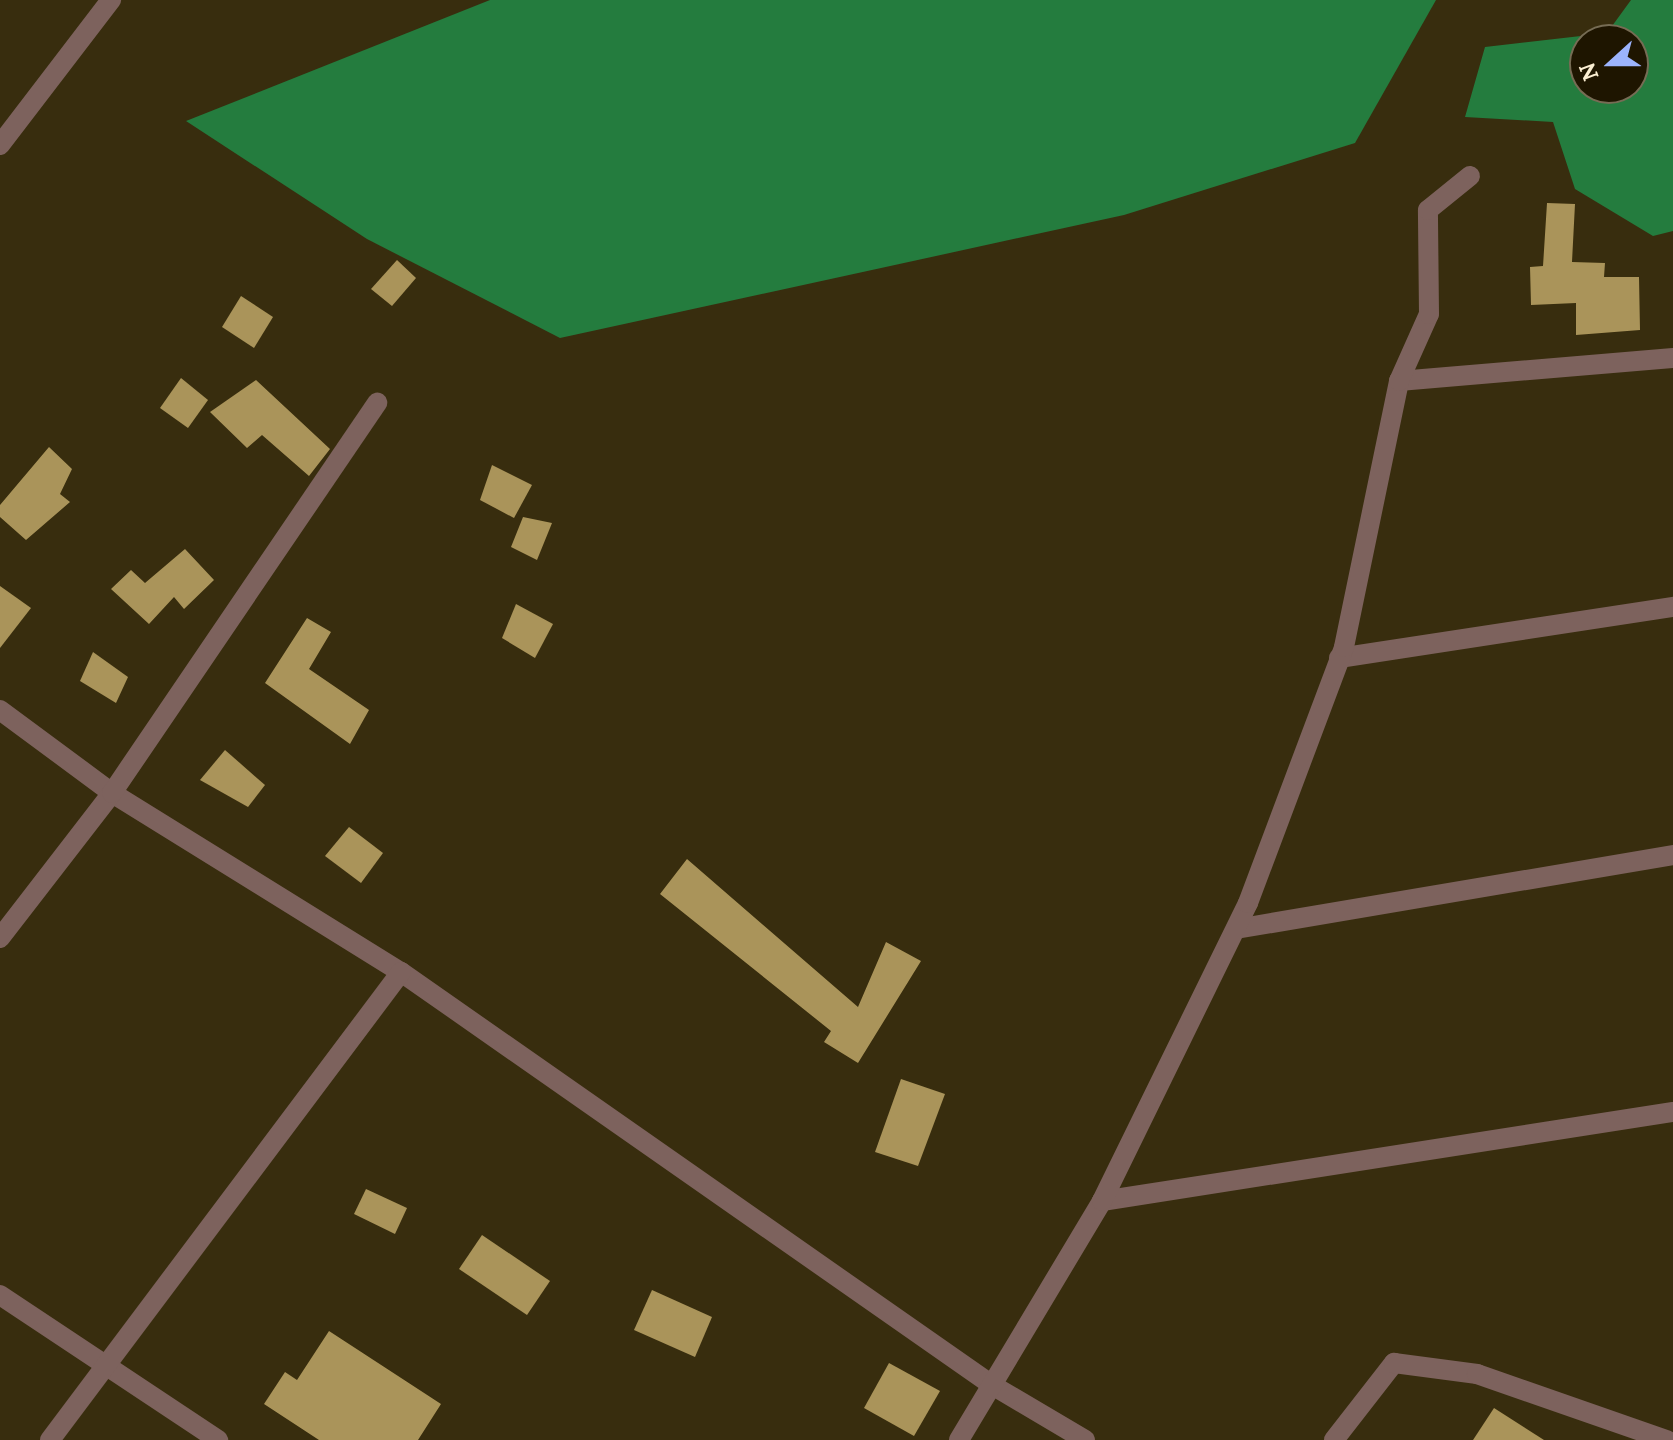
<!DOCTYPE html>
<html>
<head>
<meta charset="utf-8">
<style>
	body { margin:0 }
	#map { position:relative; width:1673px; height:1440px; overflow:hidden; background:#382d0e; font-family:Lora,serif }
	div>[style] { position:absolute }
	.forest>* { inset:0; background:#247c3e }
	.building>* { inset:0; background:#aa945a }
	.minor>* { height:20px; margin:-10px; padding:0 10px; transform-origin:10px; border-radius:10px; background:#7d625d }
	span { translate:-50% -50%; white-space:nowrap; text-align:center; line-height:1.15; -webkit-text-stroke:8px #1e1500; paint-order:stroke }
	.north { position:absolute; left:1569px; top:24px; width:80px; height:80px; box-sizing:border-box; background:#1e1500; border:2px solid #766c54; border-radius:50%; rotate:249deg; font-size:22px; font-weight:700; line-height:32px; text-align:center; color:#fbefd2 }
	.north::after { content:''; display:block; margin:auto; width:28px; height:36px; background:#9cb4fd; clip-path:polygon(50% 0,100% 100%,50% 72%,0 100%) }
</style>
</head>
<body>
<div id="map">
	<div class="forest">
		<div style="clip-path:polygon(490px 0,1436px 0,1355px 143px,1124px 215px,560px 338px,367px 239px,186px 121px)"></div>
		<div style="clip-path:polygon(evenodd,1631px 0,1673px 0,1673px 231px,1653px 236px,1575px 189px,1553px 122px,1465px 117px,1485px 47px,1607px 33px,1631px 0,1633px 40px,1633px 88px,1585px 88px,1585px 40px,1633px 40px)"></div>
	</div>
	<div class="building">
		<div style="clip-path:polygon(1547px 203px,1575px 204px,1572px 262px,1605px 263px,1604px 277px,1639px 277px,1640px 330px,1576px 335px,1576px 303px,1531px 305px,1530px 267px,1543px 266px)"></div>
		<div style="clip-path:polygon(397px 260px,416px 278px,392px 306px,371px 289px)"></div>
		<div style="clip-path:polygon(241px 296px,273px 317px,254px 348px,222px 327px)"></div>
		<div style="clip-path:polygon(181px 378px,208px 400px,188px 428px,160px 408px)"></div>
		<div style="clip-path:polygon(256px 380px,330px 449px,309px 476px,262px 435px,247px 448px,210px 412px)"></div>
		<div style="clip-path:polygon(49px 447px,72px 469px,60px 494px,70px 502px,26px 540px,0 517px,0 505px)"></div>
		<div style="clip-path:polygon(492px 465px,532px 485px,514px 518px,480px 500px)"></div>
		<div style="clip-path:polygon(523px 517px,552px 523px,537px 560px,511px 547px)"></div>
		<div style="clip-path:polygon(185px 549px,214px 580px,184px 609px,174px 597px,149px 624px,111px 589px,131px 570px,145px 583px)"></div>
		<div style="clip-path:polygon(0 586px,31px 608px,0 648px)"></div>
		<div style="clip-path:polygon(516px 604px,553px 624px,535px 658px,502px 638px)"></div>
		<div style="clip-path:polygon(307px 618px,331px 632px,309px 669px,369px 710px,350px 744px,265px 683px)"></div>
		<div style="clip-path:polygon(93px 652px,128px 677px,116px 703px,80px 681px)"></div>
		<div style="clip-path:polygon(225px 750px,265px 785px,248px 807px,200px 780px)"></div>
		<div style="clip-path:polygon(349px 827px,383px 853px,361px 883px,325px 856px)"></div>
		<div style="clip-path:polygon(687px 859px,858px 1007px,886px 942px,921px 961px,858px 1063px,824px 1042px,831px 1031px,660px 894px)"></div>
		<div style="clip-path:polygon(901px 1079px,945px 1094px,918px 1166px,875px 1152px)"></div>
		<div style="clip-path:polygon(366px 1189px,407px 1208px,395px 1234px,354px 1214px)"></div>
		<div style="clip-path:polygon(482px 1235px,550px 1281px,527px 1315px,459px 1269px)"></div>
		<div style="clip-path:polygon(652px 1290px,712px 1317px,695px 1357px,634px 1330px)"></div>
		<div style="clip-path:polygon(329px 1331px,441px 1404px,418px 1440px,319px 1440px,264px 1404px,285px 1372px,297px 1380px)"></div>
		<div style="clip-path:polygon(889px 1363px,940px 1391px,914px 1436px,864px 1408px)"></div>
		<div style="clip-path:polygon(1494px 1408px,1544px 1440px,1473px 1440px)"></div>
	</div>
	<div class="minor">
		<div style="left:0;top:145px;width:183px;rotate:-52.6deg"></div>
		<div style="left:1399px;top:381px;width:275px;rotate:-4.8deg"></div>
		<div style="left:1339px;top:658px;width:338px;rotate:-8.7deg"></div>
		<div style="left:0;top:710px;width:139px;rotate:36.5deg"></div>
		<div style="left:112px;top:793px;width:340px;rotate:31.8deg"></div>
		<div style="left:401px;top:972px;width:721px;rotate:34.95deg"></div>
		<div style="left:992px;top:1385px;width:108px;rotate:30.6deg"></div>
		<div style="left:1236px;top:929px;width:443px;rotate:-9.6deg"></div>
		<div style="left:0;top:938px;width:183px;rotate:-52.3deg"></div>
		<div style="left:112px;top:793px;width:472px;rotate:-55.8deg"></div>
		<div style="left:1102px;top:1201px;width:578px;rotate:-8.86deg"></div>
		<div style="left:0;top:1295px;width:262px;rotate:33.6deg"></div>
		<div style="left:50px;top:1440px;width:585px;rotate:-53.13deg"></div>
		<div style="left:959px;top:1440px;width:279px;rotate:-59.1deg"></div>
		<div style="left:1102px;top:1201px;width:332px;rotate:-63.9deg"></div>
		<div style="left:1248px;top:903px;width:273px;rotate:-69.4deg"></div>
		<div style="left:1344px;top:647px;width:272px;rotate:-78.3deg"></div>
		<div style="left:1399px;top:381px;width:73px;rotate:-65.9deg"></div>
		<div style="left:1429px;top:314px;width:104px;rotate:-90.6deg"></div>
		<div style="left:1428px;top:210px;width:54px;rotate:-39deg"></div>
		<div style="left:1334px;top:1440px;width:98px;rotate:-52.1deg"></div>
		<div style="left:1394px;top:1363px;width:84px;rotate:7.5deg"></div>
		<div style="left:1477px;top:1374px;width:201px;rotate:19.2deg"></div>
	</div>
	<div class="north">N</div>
</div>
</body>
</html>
